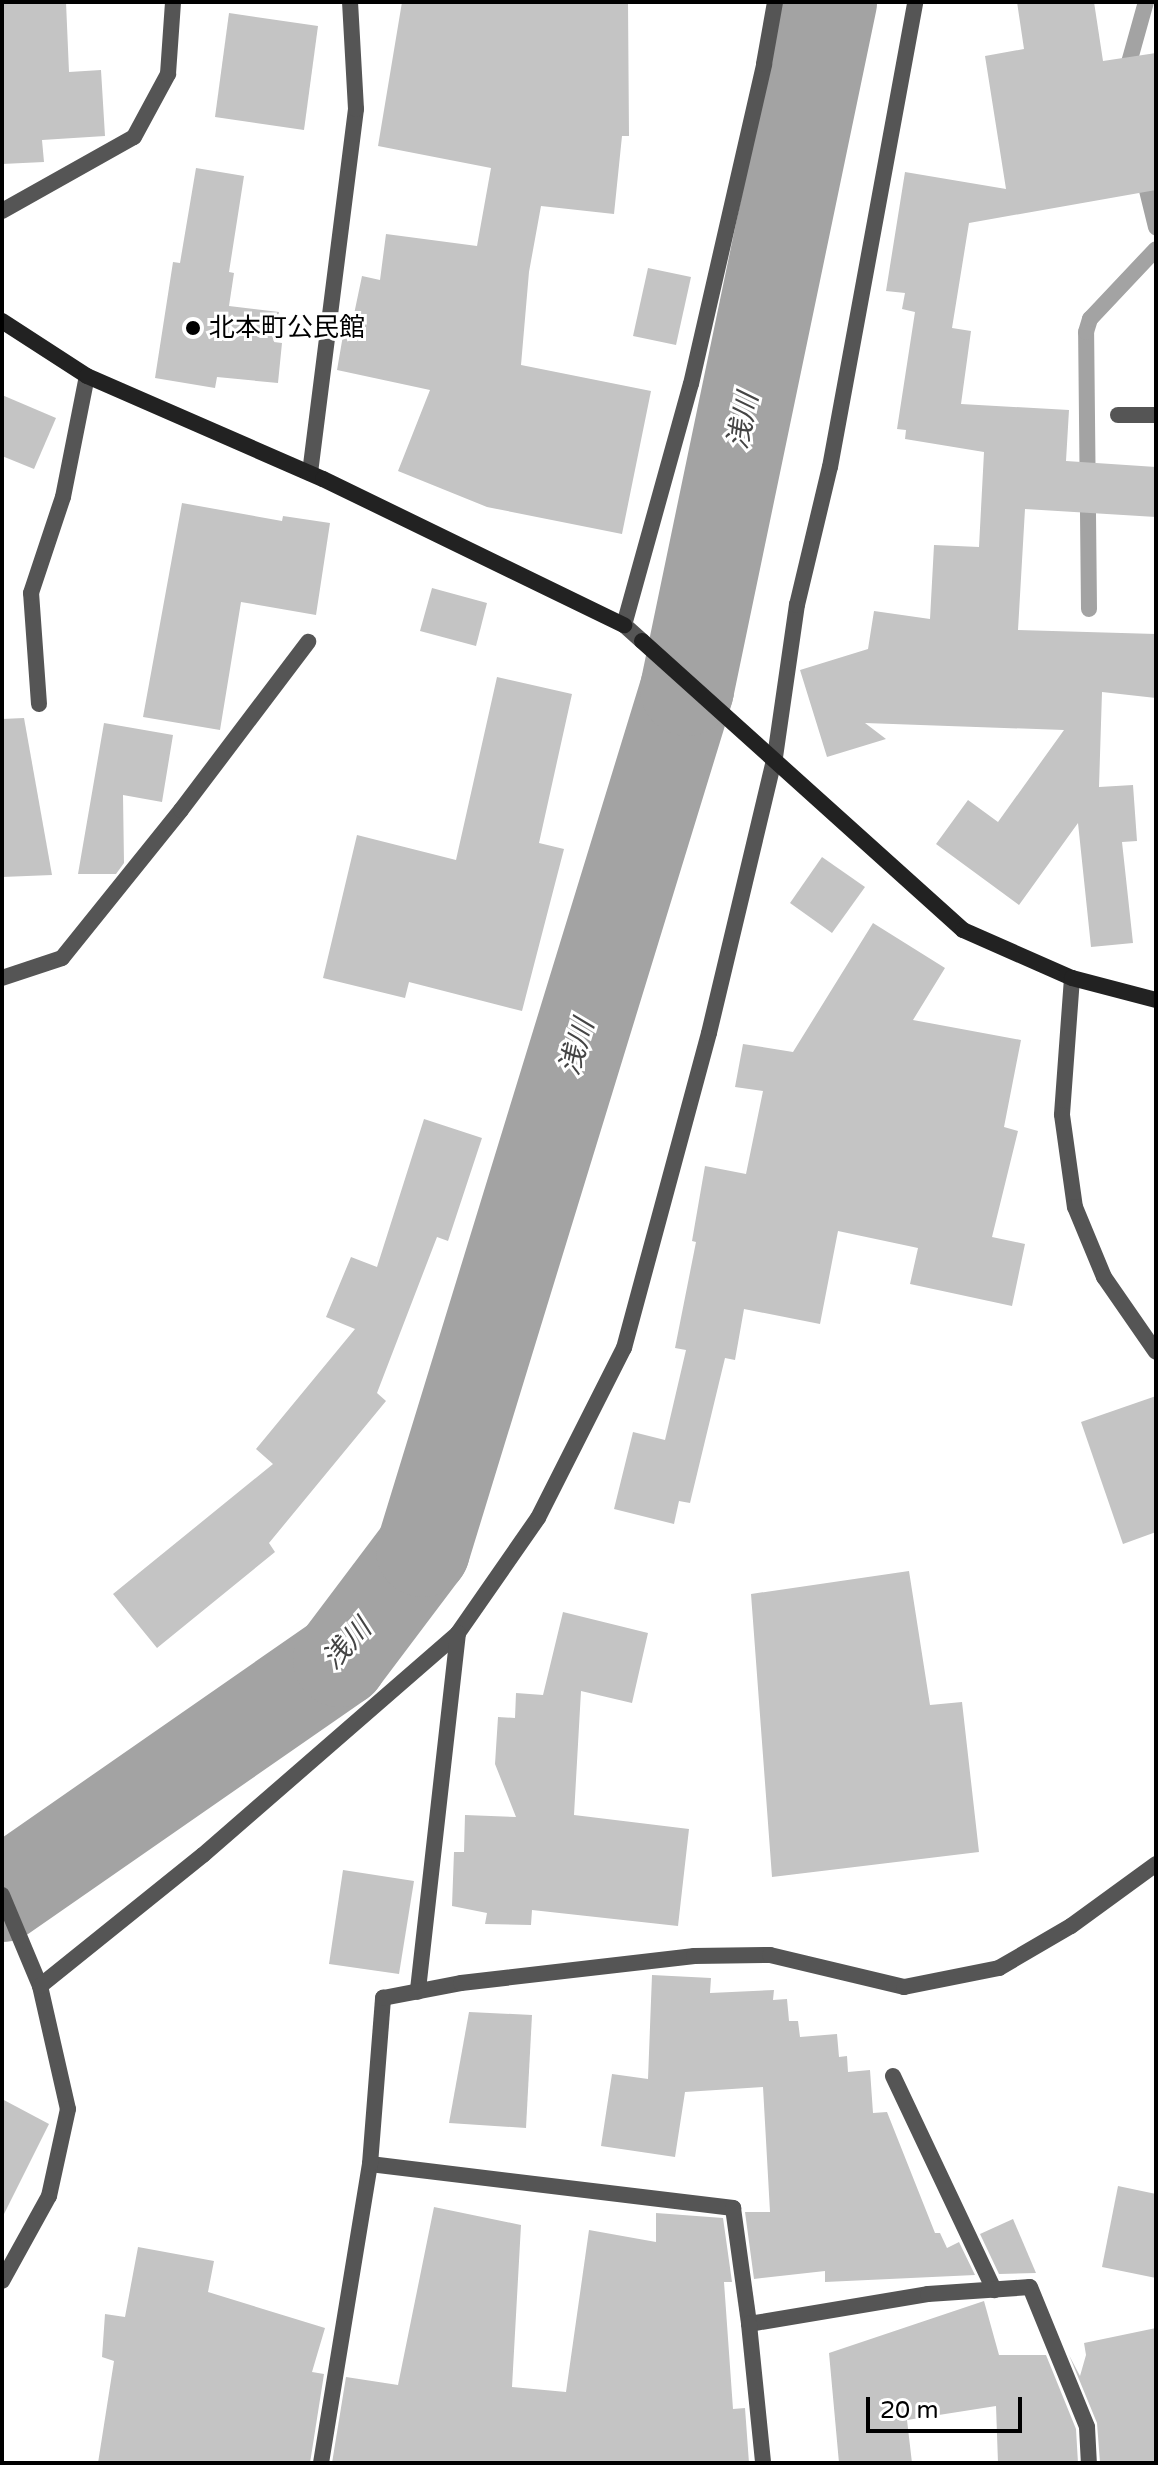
<!DOCTYPE html>
<html>
<head>
<meta charset="utf-8">
<style>
	body { margin:0 }
	#map { position:relative; width:1158px; height:2465px; overflow:hidden; background:#fff; font-family:"Varela Round","Noto Sans JP",sans-serif }
	div>[style] { position:absolute }
	.stream>* { height:16px; margin:-8px; padding:0 8px; transform-origin:8px; border-radius:8px; background:#a3a3a3 }
	.river>* { height:94px; margin:-47px; padding:0 47px; transform-origin:47px; border-radius:47px; background:#a3a3a3 }
	.building>* { inset:0; background:#c4c4c4 }
	.street>* { height:16px; margin:-8px; padding:0 8px; transform-origin:8px; border-radius:8px; background:#555 }
	.secondary>* { height:16px; margin:-8px; padding:0 8px; transform-origin:8px; border-radius:8px; background:#222 }
	.dots>* { width:22px; height:22px; translate:-50% -50%; box-sizing:border-box; border:4px solid #fff; border-radius:50% }
	span { translate:-50% -50%; white-space:nowrap; text-align:center; line-height:1.15; -webkit-text-stroke:6px #fff; paint-order:stroke }
	.poi-label { font-size:26px; color:#000 }
	.left { translate:0 -50%; text-align:left }
	.water-label { font-size:28px; color:#444; font-style:italic }
	.frame { position:absolute; inset:0; border:4px solid #000; pointer-events:none }
	.scale { position:absolute; left:866px; top:2397px; width:156px; height:36px; box-sizing:border-box; border:4px solid #000; border-top:0; padding-left:10px; font-size:24px; line-height:28px; white-space:nowrap; color:#000; -webkit-text-stroke:6px #fff; paint-order:stroke }
</style>
</head>
<body>
<div id="map">
	<div class="stream">
		<div style="left:1125px;top:77px;width:78px;rotate:-74.4deg"></div>
		<div style="left:1142px;top:170px;width:59px;rotate:76.2deg"></div>
		<div style="left:1089px;top:609px;width:277px;rotate:-90.6deg"></div>
		<div style="left:1086px;top:332px;width:14px;rotate:-73deg"></div>
		<div style="left:1090px;top:319px;width:96px;rotate:-46.7deg"></div>
	</div>
	<div class="river">
		<div style="left:2px;top:1895px;width:412px;rotate:-34.8deg"></div>
		<div style="left:340px;top:1660px;width:138px;rotate:-53deg"></div>
		<div style="left:423px;top:1550px;width:901px;rotate:-72.95deg"></div>
		<div style="left:687px;top:689px;width:702px;rotate:-78.24deg"></div>
	</div>
	<div class="building">
		<div style="clip-path:polygon(3px 2px,66px 2px,69px 72px,101px 70px,105px 136px,42px 140px,44px 162px,2px 164px)"></div>
		<div style="clip-path:polygon(402px 2px,628px 2px,629px 136px,622px 136px,614px 214px,541px 206px,529px 272px,521px 365px,651px 391px,622px 534px,487px 507px,398px 471px,430px 390px,337px 370px,346px 318px,353px 319px,362px 276px,380px 280px,386px 234px,477px 246px,491px 168px,378px 146px)"></div>
		<div style="clip-path:polygon(1017px 2px,1094px 2px,1103px 61px,1156px 53px,1156px 190px,969px 223px,952px 328px,971px 331px,961px 404px,1069px 410px,1066px 461px,1156px 467px,1156px 517px,1025px 509px,1018px 630px,1156px 634px,1156px 698px,1102px 692px,1099px 787px,1133px 785px,1137px 841px,1122px 842px,1133px 943px,1091px 947px,1078px 823px,1019px 905px,936px 844px,968px 800px,998px 822px,1064px 730px,865px 723px,886px 739px,827px 757px,800px 670px,868px 649px,874px 611px,930px 619px,934px 545px,979px 547px,984px 452px,905px 439px,906px 430px,897px 429px,915px 312px,902px 309px,905px 293px,886px 291px,905px 172px,1006px 189px,985px 56px,1024px 49px)"></div>
		<div style="clip-path:polygon(229px 13px,318px 26px,304px 130px,215px 117px)"></div>
		<div style="clip-path:polygon(196px 168px,244px 176px,229px 272px,234px 273px,229px 306px,279px 312px,274px 342px,282px 343px,278px 383px,217px 377px,215px 388px,155px 378px,173px 262px,180px 263px)"></div>
		<div style="clip-path:polygon(648px 268px,691px 277px,676px 345px,633px 336px)"></div>
		<div style="clip-path:polygon(2px 395px,56px 418px,34px 469px,2px 456px)"></div>
		<div style="clip-path:polygon(182px 503px,282px 521px,283px 516px,330px 523px,316px 615px,241px 602px,220px 730px,143px 717px)"></div>
		<div style="clip-path:polygon(432px 588px,487px 603px,476px 646px,420px 631px)"></div>
		<div style="clip-path:polygon(497px 677px,572px 694px,539px 843px,564px 849px,522px 1011px,409px 982px,405px 998px,323px 978px,357px 835px,456px 860px)"></div>
		<div style="clip-path:polygon(24px 718px,52px 875px,2px 877px,2px 719px)"></div>
		<div style="clip-path:polygon(104px 723px,173px 735px,162px 802px,123px 795px,124px 863px,116px 874px,78px 874px)"></div>
		<div style="clip-path:polygon(822px 857px,865px 887px,832px 933px,790px 903px)"></div>
		<div style="clip-path:polygon(873px 923px,945px 968px,913px 1020px,1021px 1040px,1004px 1127px,1018px 1131px,992px 1237px,1025px 1244px,1012px 1306px,910px 1284px,918px 1248px,838px 1231px,820px 1324px,744px 1309px,735px 1360px,725px 1358px,690px 1503px,679px 1501px,674px 1524px,614px 1509px,633px 1432px,665px 1440px,686px 1350px,675px 1348px,696px 1242px,692px 1241px,705px 1166px,746px 1174px,763px 1091px,735px 1087px,743px 1044px,793px 1052px)"></div>
		<div style="clip-path:polygon(424px 1119px,482px 1138px,448px 1241px,437px 1237px,377px 1393px,386px 1401px,269px 1543px,275px 1552px,157px 1648px,113px 1594px,273px 1464px,256px 1449px,355px 1329px,326px 1317px,351px 1257px,377px 1267px)"></div>
		<div style="clip-path:polygon(1156px 1396px,1156px 1532px,1123px 1544px,1081px 1422px)"></div>
		<div style="clip-path:polygon(909px 1571px,930px 1705px,962px 1702px,979px 1852px,772px 1877px,751px 1594px)"></div>
		<div style="clip-path:polygon(563px 1612px,648px 1633px,632px 1703px,581px 1691px,574px 1815px,689px 1829px,678px 1926px,532px 1910px,531px 1925px,485px 1924px,487px 1913px,452px 1906px,454px 1852px,464px 1852px,465px 1815px,516px 1817px,495px 1764px,498px 1717px,515px 1718px,516px 1693px,543px 1695px)"></div>
		<div style="clip-path:polygon(343px 1870px,414px 1881px,399px 1974px,329px 1964px)"></div>
		<div style="clip-path:polygon(652px 1975px,711px 1978px,710px 1993px,774px 1990px,773px 2000px,787px 1999px,789px 2021px,798px 2021px,800px 2037px,837px 2034px,839px 2057px,847px 2056px,848px 2072px,870px 2070px,873px 2113px,887px 2112px,935px 2233px,940px 2233px,947px 2248px,959px 2242px,975px 2275px,825px 2282px,825px 2271px,754px 2279px,745px 2212px,770px 2212px,763px 2087px,685px 2092px,675px 2157px,601px 2146px,612px 2074px,648px 2079px)"></div>
		<div style="clip-path:polygon(469px 2012px,532px 2015px,526px 2128px,449px 2123px)"></div>
		<div style="clip-path:polygon(2px 2099px,49px 2124px,2px 2218px)"></div>
		<div style="clip-path:polygon(1118px 2186px,1156px 2194px,1156px 2278px,1102px 2267px)"></div>
		<div style="clip-path:polygon(434px 2207px,521px 2225px,512px 2387px,566px 2392px,589px 2230px,656px 2242px,656px 2213px,723px 2218px,732px 2282px,724px 2282px,733px 2409px,745px 2408px,749px 2463px,332px 2463px,346px 2377px,398px 2385px)"></div>
		<div style="clip-path:polygon(1013px 2219px,1036px 2273px,999px 2274px,980px 2234px)"></div>
		<div style="clip-path:polygon(138px 2247px,214px 2261px,208px 2292px,325px 2328px,312px 2372px,324px 2374px,310px 2463px,98px 2463px,114px 2361px,102px 2357px,105px 2314px,125px 2317px)"></div>
		<div style="clip-path:polygon(984px 2301px,999px 2355px,1046px 2355px,1076px 2429px,1078px 2463px,998px 2463px,996px 2406px,907px 2420px,912px 2463px,839px 2463px,829px 2353px)"></div>
		<div style="clip-path:polygon(1156px 2328px,1156px 2463px,1100px 2463px,1097px 2423px,1069px 2355px,1080px 2376px,1086px 2355px,1084px 2343px)"></div>
	</div>
	<div class="street">
		<div style="left:2px;top:211px;width:151px;rotate:-29.3deg"></div>
		<div style="left:134px;top:137px;width:72px;rotate:-61.6deg"></div>
		<div style="left:168px;top:74px;width:72px;rotate:-86deg"></div>
		<div style="left:1118px;top:415px;width:38px"></div>
		<div style="left:310px;top:473px;width:367px;rotate:-82.8deg"></div>
		<div style="left:356px;top:109px;width:107px;rotate:-93.2deg"></div>
		<div style="left:642px;top:641px;width:24px;rotate:-138deg"></div>
		<div style="left:624px;top:625px;width:250px;rotate:-74.5deg"></div>
		<div style="left:691px;top:384px;width:328px;rotate:-77.1deg"></div>
		<div style="left:764px;top:64px;width:63px;rotate:-79.9deg"></div>
		<div style="left:39px;top:704px;width:111px;rotate:-94.1deg"></div>
		<div style="left:31px;top:593px;width:101px;rotate:-71.6deg"></div>
		<div style="left:63px;top:497px;width:123px;rotate:-78.8deg"></div>
		<div style="left:2px;top:978px;width:63px;rotate:-18.4deg"></div>
		<div style="left:62px;top:958px;width:190px;rotate:-51.2deg"></div>
		<div style="left:181px;top:810px;width:211px;rotate:-52.9deg"></div>
		<div style="left:1072px;top:978px;width:137px;rotate:94.2deg"></div>
		<div style="left:1062px;top:1115px;width:93px;rotate:82deg"></div>
		<div style="left:1075px;top:1207px;width:76px;rotate:67.5deg"></div>
		<div style="left:1104px;top:1277px;width:91px;rotate:55.3deg"></div>
		<div style="left:458px;top:1633px;width:140px;rotate:-55.2deg"></div>
		<div style="left:538px;top:1518px;width:191px;rotate:-63.2deg"></div>
		<div style="left:624px;top:1348px;width:326px;rotate:-74.9deg"></div>
		<div style="left:709px;top:1033px;width:284px;rotate:-76.6deg"></div>
		<div style="left:775px;top:757px;width:154px;rotate:-81.8deg"></div>
		<div style="left:797px;top:605px;width:142px;rotate:-76.6deg"></div>
		<div style="left:830px;top:467px;width:473px;rotate:-79.6deg"></div>
		<div style="left:2px;top:1895px;width:99px;rotate:67.3deg"></div>
		<div style="left:40px;top:1986px;width:126px;rotate:77.2deg"></div>
		<div style="left:68px;top:2109px;width:89px;rotate:102.3deg"></div>
		<div style="left:49px;top:2196px;width:97px;rotate:118.9deg"></div>
		<div style="left:40px;top:1986px;width:209px;rotate:-38.8deg"></div>
		<div style="left:203px;top:1855px;width:338px;rotate:-41deg"></div>
		<div style="left:458px;top:1633px;width:361px;rotate:96.4deg"></div>
		<div style="left:893px;top:2076px;width:237px;rotate:64.7deg"></div>
		<div style="left:370px;top:2164px;width:366px;rotate:6.9deg"></div>
		<div style="left:733px;top:2208px;width:117px;rotate:82.1deg"></div>
		<div style="left:749px;top:2324px;width:181px;rotate:-9.5deg"></div>
		<div style="left:928px;top:2294px;width:102px;rotate:-3.9deg"></div>
		<div style="left:1030px;top:2287px;width:151px;rotate:67.8deg"></div>
		<div style="left:1087px;top:2427px;width:36px;rotate:87deg"></div>
		<div style="left:749px;top:2324px;width:140px;rotate:84.2deg"></div>
		<div style="left:321px;top:2463px;width:303px;rotate:-80.7deg"></div>
		<div style="left:370px;top:2164px;width:167px;rotate:-85.5deg"></div>
		<div style="left:383px;top:1998px;width:79px;rotate:-10.9deg"></div>
		<div style="left:461px;top:1983px;width:235px;rotate:-6.6deg"></div>
		<div style="left:694px;top:1956px;width:76px;rotate:-0.8deg"></div>
		<div style="left:770px;top:1955px;width:138px;rotate:13.4deg"></div>
		<div style="left:904px;top:1987px;width:97px;rotate:-11.3deg"></div>
		<div style="left:999px;top:1968px;width:83px;rotate:-30.3deg"></div>
		<div style="left:1071px;top:1926px;width:105px;rotate:-36.1deg"></div>
	</div>
	<div class="secondary">
		<div style="left:2px;top:321px;width:101px;rotate:32.9deg"></div>
		<div style="left:87px;top:376px;width:257px;rotate:23.6deg"></div>
		<div style="left:323px;top:479px;width:335px;rotate:25.9deg"></div>
		<div style="left:642px;top:641px;width:432px;rotate:42deg"></div>
		<div style="left:963px;top:930px;width:119px;rotate:23.8deg"></div>
		<div style="left:1072px;top:978px;width:87px;rotate:14.7deg"></div>
	</div>
	<div class="dots">
		<div style="left:193px;top:328px;background:#000"></div>
	</div>
	<div class="poi-label">
		<span class="left" style="left:209px;top:328px">北本町公民館</span>
	</div>
	<div class="water-label">
		<span style="left:743px;top:421px;rotate:-78deg">浅川</span>
		<span style="left:577px;top:1047px;rotate:-73deg">浅川</span>
		<span style="left:347px;top:1644px;rotate:-47deg">浅川</span>
	</div>
	<div class="frame"></div>
	<div class="scale">20 m</div>
</div>
</body>
</html>
